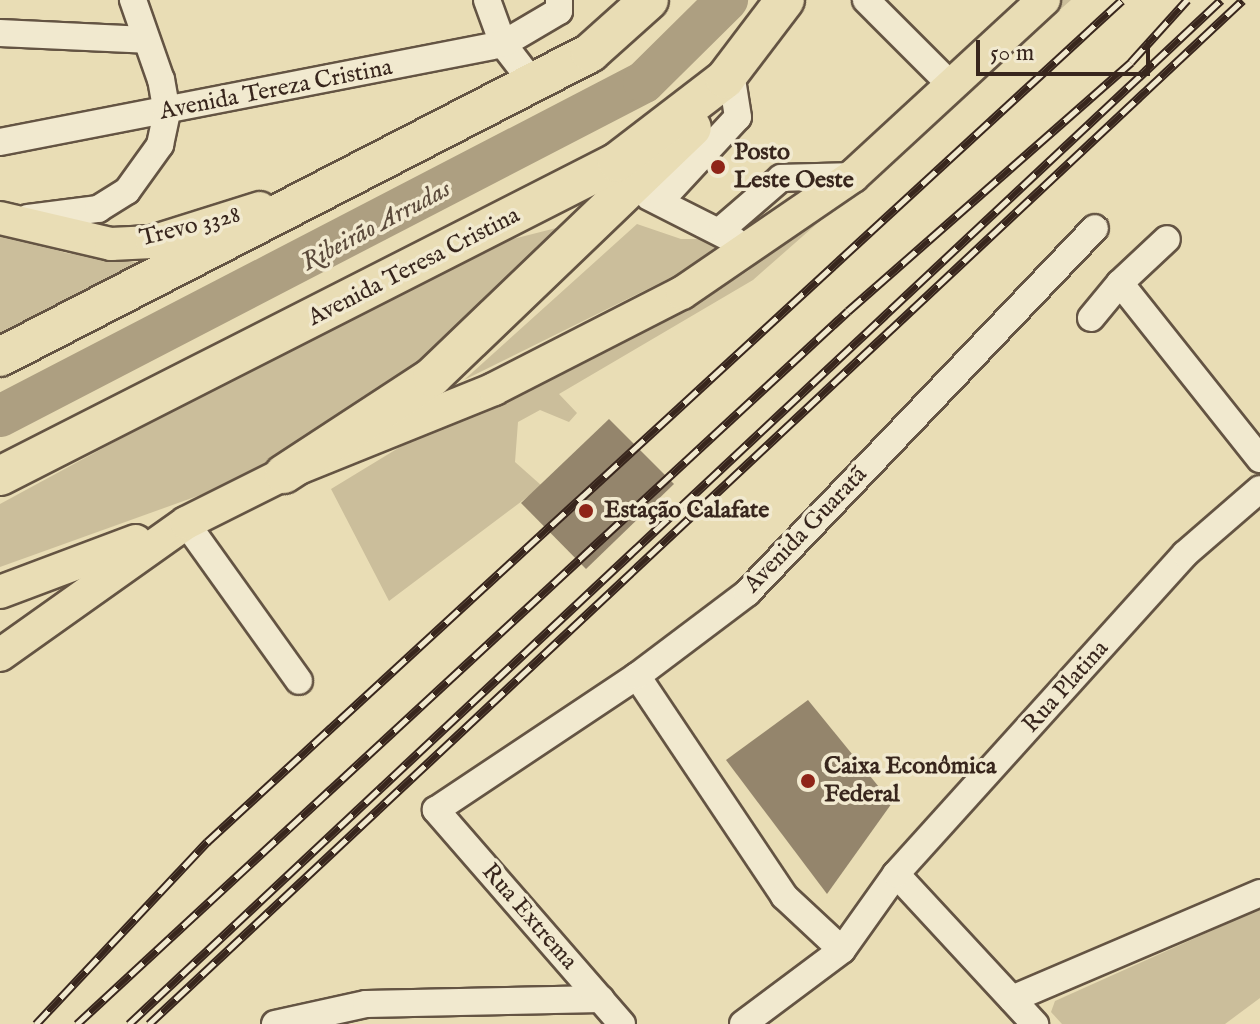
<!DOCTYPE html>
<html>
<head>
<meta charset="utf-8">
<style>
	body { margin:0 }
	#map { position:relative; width:1260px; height:1024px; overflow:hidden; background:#e9ddb5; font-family:"IM FELL English",serif }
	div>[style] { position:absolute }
	.green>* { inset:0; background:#cbbe9b }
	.river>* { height:42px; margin:-21px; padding:0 21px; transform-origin:21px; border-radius:21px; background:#ad9f81 }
	.building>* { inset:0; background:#94856c }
	.roads { filter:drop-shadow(2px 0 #645443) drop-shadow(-2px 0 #645443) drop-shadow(0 2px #645443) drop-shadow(0 -2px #645443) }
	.minor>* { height:26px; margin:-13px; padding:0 13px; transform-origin:13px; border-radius:13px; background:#f1e9cf }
	.major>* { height:32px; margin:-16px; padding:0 16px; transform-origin:16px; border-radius:16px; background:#e9ddb5 }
	.highway>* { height:38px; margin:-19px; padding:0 19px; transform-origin:19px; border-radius:19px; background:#e9ddb5 }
	.rail>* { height:9px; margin-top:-4.5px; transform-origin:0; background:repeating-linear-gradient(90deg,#f1e9cf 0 18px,#38261d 0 36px); box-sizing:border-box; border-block:2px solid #38261d }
	.dots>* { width:22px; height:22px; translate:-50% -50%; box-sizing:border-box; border:4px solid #f1e9cf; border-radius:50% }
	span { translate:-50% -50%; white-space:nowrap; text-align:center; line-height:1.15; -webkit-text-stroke:7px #f1e9cf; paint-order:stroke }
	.street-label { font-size:24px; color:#38261d }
	.poi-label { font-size:24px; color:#38261d; font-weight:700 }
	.left { translate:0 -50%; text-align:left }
	.water-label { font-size:26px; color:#5b4a3b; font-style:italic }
	.scale { position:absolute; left:976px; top:40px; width:174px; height:36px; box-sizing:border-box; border:4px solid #38261d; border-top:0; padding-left:10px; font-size:24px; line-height:28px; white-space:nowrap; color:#38261d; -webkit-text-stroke:6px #f1e9cf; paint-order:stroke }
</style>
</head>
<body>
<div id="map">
	<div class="green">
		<div style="clip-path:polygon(1057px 0,1071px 0,753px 280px,559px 394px,577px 413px,569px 422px,540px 410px,518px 422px,515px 462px,542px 486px,389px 601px,331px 489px,451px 416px,691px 307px,748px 271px)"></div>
		<div style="clip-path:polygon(576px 223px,503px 300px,281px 466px,0 567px,0 504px,469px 250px)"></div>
		<div style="clip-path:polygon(637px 224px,681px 239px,726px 239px,686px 270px,464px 380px)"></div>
		<div style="clip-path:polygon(0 233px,66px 253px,144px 263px,0 341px)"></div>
		<div style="clip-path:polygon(1260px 909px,1260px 998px,1225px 1024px,1062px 1024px,1051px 1012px,1055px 1001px)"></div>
	</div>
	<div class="river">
		<div style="left:0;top:416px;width:725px;rotate:-27.41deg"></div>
		<div style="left:644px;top:82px;width:117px;rotate:-44.7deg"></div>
	</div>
	<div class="building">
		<div style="clip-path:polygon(609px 419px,674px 484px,586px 569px,521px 503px)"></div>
		<div style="clip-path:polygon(808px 700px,892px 803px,827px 894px,726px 760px)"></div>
	</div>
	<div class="roads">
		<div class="minor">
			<div style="left:487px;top:0;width:47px;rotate:70deg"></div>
			<div style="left:503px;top:44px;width:49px;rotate:52.4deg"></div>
			<div style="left:866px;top:0;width:116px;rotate:45deg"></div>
			<div style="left:0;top:33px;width:146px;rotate:2.7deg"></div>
			<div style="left:0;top:142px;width:512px;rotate:-11.02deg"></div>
			<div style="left:503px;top:44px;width:65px;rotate:-30.5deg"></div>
			<div style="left:559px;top:11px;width:11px;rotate:-90deg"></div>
			<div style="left:649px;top:197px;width:95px;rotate:26.8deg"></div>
			<div style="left:663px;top:198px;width:110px;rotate:-47.2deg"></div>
			<div style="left:738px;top:117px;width:45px;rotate:-99deg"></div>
			<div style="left:28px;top:218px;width:71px;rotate:-7.3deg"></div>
			<div style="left:98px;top:209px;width:34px;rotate:-32deg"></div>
			<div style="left:127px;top:191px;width:57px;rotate:-54.3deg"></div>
			<div style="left:160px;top:145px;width:33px;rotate:-78deg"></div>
			<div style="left:167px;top:113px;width:34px;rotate:-100deg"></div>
			<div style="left:161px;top:80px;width:85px;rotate:-109.3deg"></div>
			<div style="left:722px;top:229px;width:78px;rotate:-40.8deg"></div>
			<div style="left:781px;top:178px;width:72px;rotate:-1.6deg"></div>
			<div style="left:1120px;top:283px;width:64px;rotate:-43.1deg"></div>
			<div style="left:1091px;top:318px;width:45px;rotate:-50.4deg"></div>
			<div style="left:1120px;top:283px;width:225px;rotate:51.5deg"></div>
			<div style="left:186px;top:523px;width:194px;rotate:54.4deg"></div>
			<div style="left:637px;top:676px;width:265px;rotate:56.2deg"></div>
			<div style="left:784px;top:896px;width:79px;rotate:43deg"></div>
			<div style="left:896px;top:874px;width:205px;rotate:47.2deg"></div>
			<div style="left:1012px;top:999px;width:270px;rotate:-23.1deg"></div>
			<div style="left:275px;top:1024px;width:93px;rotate:-12.4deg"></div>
			<div style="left:366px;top:1004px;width:235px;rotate:-1.2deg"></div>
			<div style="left:622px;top:1024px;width:284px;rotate:-131deg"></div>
			<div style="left:436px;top:810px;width:242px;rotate:-33.7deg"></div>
			<div style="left:637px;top:676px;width:138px;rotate:-37deg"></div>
			<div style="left:747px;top:593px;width:504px;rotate:-46.37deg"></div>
			<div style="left:743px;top:1024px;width:124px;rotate:-36.8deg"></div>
			<div style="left:842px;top:950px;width:93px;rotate:-54.6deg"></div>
			<div style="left:896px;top:874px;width:431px;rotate:-47.9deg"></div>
			<div style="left:1185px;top:554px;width:99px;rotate:-40.9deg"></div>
		</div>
		<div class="major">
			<div style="left:0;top:218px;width:114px;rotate:13.2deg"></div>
			<div style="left:111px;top:244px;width:41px;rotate:-2.8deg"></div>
			<div style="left:152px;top:242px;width:113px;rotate:-17.5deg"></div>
			<div style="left:0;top:592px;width:145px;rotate:-20.6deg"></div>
			<div style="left:0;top:655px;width:228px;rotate:-35.4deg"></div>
			<div style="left:186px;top:523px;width:110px;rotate:-26.6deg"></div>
			<div style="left:284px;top:474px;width:227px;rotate:-22deg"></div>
			<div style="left:494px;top:389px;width:211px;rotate:-27.1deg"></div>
			<div style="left:682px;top:293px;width:207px;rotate:-34.4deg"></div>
			<div style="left:853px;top:176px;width:260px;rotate:-42.7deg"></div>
		</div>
		<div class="highway">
			<div style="left:0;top:357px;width:664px;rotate:-27.26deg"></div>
			<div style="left:590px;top:53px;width:79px;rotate:-41.9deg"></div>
			<div style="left:284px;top:474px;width:177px;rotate:-33.2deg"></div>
			<div style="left:432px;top:377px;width:360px;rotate:-43.8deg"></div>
			<div style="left:0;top:476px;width:692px;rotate:-26.97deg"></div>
			<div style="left:617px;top:162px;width:136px;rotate:-37.5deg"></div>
			<div style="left:725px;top:79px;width:99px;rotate:-52.8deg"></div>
		</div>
	</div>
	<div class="rail">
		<div style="left:36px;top:1024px;width:250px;rotate:-46.8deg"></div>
		<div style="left:207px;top:842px;width:1243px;rotate:-42.62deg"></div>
		<div style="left:77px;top:1024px;width:1050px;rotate:-42.76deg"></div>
		<div style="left:848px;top:311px;width:377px;rotate:-41.3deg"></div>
		<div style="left:1131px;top:62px;width:84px;rotate:-47.9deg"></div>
		<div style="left:129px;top:1024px;width:1497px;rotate:-43.16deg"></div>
		<div style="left:149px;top:1024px;width:1498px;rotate:-43.11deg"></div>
	</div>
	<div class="dots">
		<div style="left:718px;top:167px;background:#8f2418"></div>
		<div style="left:586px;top:511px;background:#8f2418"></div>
		<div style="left:808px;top:781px;background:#8f2418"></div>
	</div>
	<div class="street-label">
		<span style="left:276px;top:90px;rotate:-11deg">Avenida Tereza Cristina</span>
		<span style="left:190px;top:227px;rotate:-14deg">Trevo 3328</span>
		<span style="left:414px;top:267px;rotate:-27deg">Avenida Teresa Cristina</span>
		<span style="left:806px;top:530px;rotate:-46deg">Avenida Guaratã</span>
		<span style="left:1066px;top:687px;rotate:-48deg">Rua Platina</span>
		<span style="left:529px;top:917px;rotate:49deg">Rua Extrema</span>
	</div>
	<div class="poi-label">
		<span class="left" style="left:734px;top:167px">Posto<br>Leste Oeste</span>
		<span class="left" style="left:604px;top:511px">Estação Calafate</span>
		<span class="left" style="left:824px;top:781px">Caixa Econômica<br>Federal</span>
	</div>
	<div class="water-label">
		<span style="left:376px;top:226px;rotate:-28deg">Ribeirão Arrudas</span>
	</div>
	<div class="scale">50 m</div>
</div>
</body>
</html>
